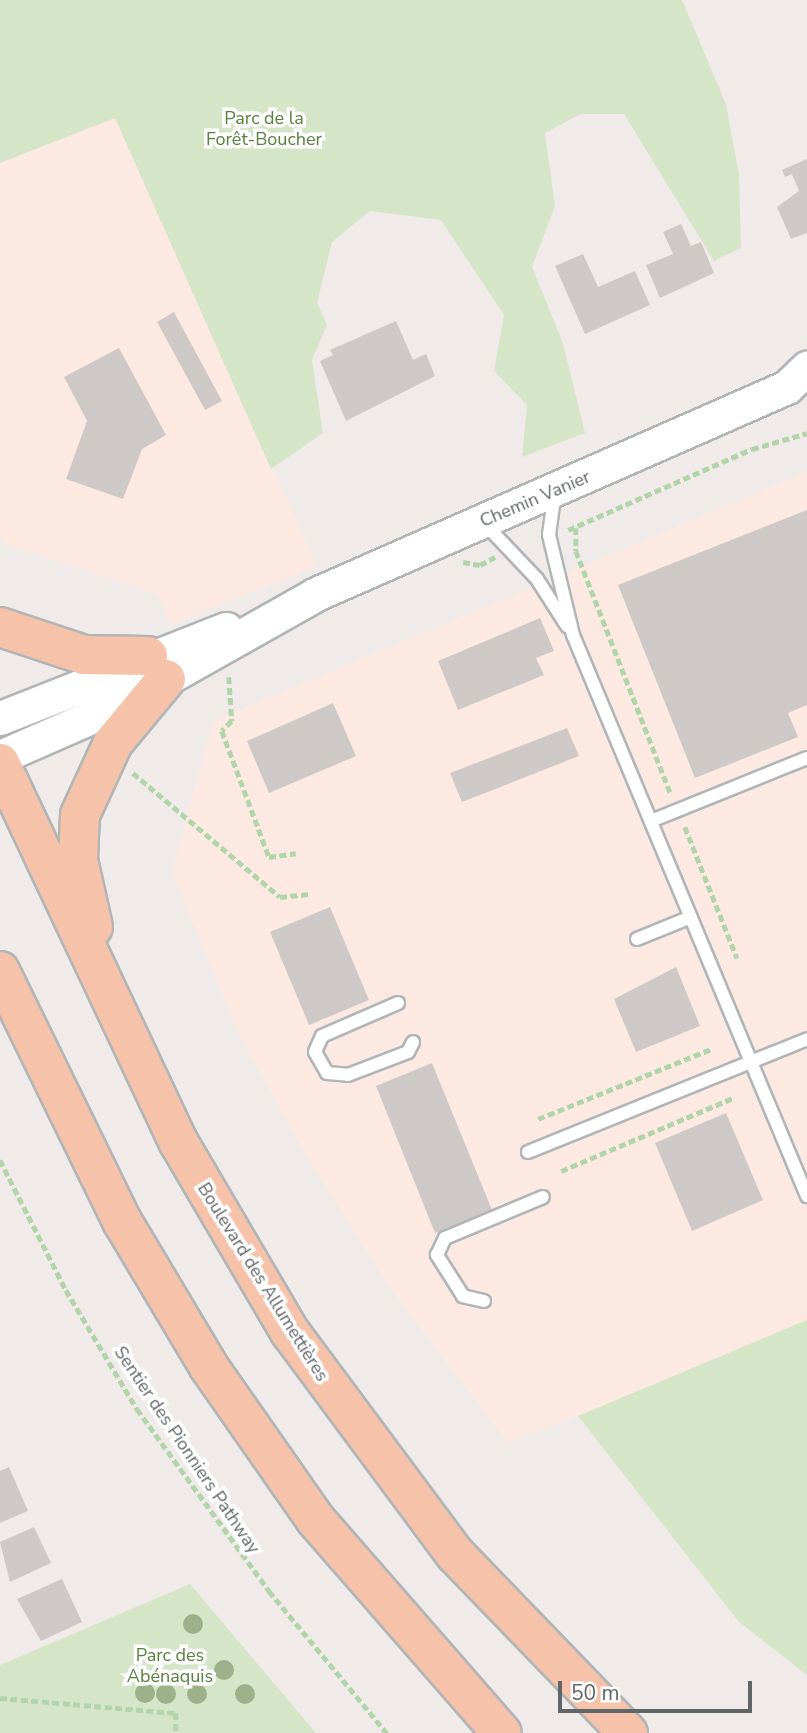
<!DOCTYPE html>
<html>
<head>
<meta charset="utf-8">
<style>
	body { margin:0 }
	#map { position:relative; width:807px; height:1733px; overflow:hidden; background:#f0ebe9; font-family:"Nunito Sans",sans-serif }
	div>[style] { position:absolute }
	.commercial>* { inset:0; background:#fceae2 }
	.green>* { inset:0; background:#d5e5c8 }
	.building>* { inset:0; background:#cec8c7 }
	.path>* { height:4.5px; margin-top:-2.25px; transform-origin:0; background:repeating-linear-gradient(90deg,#b2d4ab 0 7px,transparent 0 10.5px) }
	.roads { filter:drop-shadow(2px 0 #b1b5b6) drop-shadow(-2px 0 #b1b5b6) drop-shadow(0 2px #b1b5b6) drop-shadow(0 -2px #b1b5b6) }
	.service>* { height:12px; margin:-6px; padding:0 6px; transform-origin:6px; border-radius:6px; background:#fff }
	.secondary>* { height:33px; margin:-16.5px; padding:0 16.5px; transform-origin:16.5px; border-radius:16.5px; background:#fff }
	.trunk>* { height:38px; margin:-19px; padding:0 19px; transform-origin:19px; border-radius:19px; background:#f6c2a9 }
	.trees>* { width:20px; height:20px; margin:-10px; border-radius:50%; background:#9cb18a }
	span { translate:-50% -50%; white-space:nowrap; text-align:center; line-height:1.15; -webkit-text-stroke:7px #fff; paint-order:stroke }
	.park-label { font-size:18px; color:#58813d }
	.street-label { font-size:18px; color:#606667 }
	.scale { position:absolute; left:558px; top:1681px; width:194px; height:32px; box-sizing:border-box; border:4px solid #606667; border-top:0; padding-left:9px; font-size:21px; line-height:24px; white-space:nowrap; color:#606667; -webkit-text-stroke:5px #fff; paint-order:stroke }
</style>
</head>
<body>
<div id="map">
	<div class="commercial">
		<div style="clip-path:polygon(115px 118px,317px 566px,170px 625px,158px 594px,4px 544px,0 534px,0 163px)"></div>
		<div style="clip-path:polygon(807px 472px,807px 1326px,508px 1443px,390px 1288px,301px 1147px,237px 1030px,172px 872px,213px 721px)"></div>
	</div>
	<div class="green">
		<div style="clip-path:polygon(0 0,682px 0,726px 104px,739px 175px,741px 248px,714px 261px,624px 114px,581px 114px,545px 133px,555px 206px,532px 267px,563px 343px,585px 433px,522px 457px,527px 405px,494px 371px,504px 315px,441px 220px,370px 211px,332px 242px,317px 303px,327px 325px,312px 360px,323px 433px,271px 469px,115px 118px,0 163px)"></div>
		<div style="clip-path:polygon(807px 1320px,807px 1675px,739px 1622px,578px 1416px)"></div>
		<div style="clip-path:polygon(190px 1584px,316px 1733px,0 1733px,0 1665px)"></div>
	</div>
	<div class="building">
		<div style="clip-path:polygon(807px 159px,807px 233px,791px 239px,777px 207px,799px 191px,792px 174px,785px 177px,782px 170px)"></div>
		<div style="clip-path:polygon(681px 224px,691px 246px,701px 242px,714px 273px,660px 298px,646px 265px,673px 254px,663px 232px)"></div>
		<div style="clip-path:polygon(583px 254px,598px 287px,635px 271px,650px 305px,585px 334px,555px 266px)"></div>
		<div style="clip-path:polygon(174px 312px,222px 401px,205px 410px,157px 322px)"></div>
		<div style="clip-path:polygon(396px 321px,413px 360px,426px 354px,435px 376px,346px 421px,320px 361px,333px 355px,330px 350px)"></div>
		<div style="clip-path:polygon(119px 348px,166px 435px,142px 449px,123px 499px,66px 479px,87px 421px,64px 377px)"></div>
		<div style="clip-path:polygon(807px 510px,807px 705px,788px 713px,798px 737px,695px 778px,618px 585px)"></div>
		<div style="clip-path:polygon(540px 618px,554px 651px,536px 658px,544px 675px,458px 710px,438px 661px)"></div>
		<div style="clip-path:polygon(333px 703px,356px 756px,269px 793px,247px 741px)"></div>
		<div style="clip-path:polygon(567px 728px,579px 756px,462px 802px,450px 773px)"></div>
		<div style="clip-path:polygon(330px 907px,369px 1000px,309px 1025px,270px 932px)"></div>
		<div style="clip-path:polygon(676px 967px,700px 1026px,636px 1052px,614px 999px)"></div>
		<div style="clip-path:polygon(432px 1063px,492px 1210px,435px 1233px,376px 1086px)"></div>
		<div style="clip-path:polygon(726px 1113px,763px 1200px,692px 1231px,655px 1143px)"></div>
		<div style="clip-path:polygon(9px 1467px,28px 1511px,0 1523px,0 1471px)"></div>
		<div style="clip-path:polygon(34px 1527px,51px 1563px,10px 1582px,0 1542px)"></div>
		<div style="clip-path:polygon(62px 1579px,82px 1622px,41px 1641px,17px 1599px)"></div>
	</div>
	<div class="path">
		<div style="left:576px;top:528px;width:23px;rotate:90deg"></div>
		<div style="left:576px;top:551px;width:259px;rotate:68.7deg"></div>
		<div style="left:568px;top:530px;width:201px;rotate:-23.8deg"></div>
		<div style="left:752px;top:449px;width:57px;rotate:-16.2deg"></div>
		<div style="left:463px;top:562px;width:17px;rotate:10deg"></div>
		<div style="left:480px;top:565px;width:17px;rotate:-28deg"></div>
		<div style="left:229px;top:677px;width:44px;rotate:86.1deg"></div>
		<div style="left:232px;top:721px;width:14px;rotate:135deg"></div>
		<div style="left:222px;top:731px;width:134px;rotate:69.5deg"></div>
		<div style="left:269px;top:857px;width:27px;rotate:-8deg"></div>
		<div style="left:133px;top:773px;width:192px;rotate:40.1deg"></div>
		<div style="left:280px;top:897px;width:31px;rotate:-6deg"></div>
		<div style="left:685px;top:827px;width:141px;rotate:68.3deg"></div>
		<div style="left:538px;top:1119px;width:187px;rotate:-22deg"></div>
		<div style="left:0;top:1160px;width:146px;rotate:63.1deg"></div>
		<div style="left:66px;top:1290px;width:139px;rotate:59.2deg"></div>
		<div style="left:137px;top:1409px;width:225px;rotate:54deg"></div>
		<div style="left:269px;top:1591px;width:185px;rotate:50.3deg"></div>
		<div style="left:561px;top:1171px;width:187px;rotate:-23deg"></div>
		<div style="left:0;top:1698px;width:177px;rotate:4.9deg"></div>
		<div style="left:176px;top:1713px;width:20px;rotate:90deg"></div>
	</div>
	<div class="roads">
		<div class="service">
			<div style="left:555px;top:491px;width:44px;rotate:97.8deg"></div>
			<div style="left:549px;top:535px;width:103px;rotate:76.5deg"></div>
			<div style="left:573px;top:635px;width:608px;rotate:67.36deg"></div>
			<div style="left:484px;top:523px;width:77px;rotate:46.6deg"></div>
			<div style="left:537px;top:579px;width:56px;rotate:57.4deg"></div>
			<div style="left:651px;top:821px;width:168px;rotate:-22deg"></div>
			<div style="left:637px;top:939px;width:58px;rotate:-22.2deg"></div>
			<div style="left:398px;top:1003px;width:83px;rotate:156.5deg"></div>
			<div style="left:322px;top:1036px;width:17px;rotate:114deg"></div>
			<div style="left:315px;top:1052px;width:24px;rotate:60deg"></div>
			<div style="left:327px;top:1073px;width:21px;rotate:5deg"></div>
			<div style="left:348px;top:1075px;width:64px;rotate:-21deg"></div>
			<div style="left:408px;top:1052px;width:11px;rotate:-63deg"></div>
			<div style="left:528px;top:1152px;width:301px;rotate:-22deg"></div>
			<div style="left:484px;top:1301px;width:22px;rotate:-167deg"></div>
			<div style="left:463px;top:1296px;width:49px;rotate:-122.4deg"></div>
			<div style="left:437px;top:1255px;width:19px;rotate:-65deg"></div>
			<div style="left:445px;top:1238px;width:106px;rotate:-22.7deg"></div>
		</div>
		<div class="secondary">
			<div style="left:0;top:718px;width:243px;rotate:-21.5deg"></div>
			<div style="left:0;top:757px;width:132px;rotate:-23.7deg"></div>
			<div style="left:121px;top:704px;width:224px;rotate:-29.4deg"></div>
			<div style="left:316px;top:594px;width:514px;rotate:-23.73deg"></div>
			<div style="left:787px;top:387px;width:28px;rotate:-44deg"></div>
		</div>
		<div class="trunk">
			<div style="left:0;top:627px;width:89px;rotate:18.4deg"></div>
			<div style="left:84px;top:655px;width:64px;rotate:0.9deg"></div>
			<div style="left:0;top:763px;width:420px;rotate:64.8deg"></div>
			<div style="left:179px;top:1143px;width:219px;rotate:59.6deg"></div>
			<div style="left:290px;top:1332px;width:277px;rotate:53.4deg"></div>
			<div style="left:455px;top:1554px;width:249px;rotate:46deg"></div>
			<div style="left:93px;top:927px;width:69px;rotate:-102.6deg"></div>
			<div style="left:78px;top:860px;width:45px;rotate:-87.5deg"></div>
			<div style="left:80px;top:815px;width:79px;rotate:-65.4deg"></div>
			<div style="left:113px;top:743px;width:83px;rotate:-50.4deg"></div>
			<div style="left:0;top:971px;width:278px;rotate:64deg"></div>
			<div style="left:122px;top:1221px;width:170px;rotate:59.2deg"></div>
			<div style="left:209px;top:1367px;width:185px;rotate:55.1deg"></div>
			<div style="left:315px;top:1519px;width:284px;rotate:48.9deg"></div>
		</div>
	</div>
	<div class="trees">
		<div style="left:193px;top:1624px"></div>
		<div style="left:224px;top:1670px"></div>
		<div style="left:145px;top:1693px"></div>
		<div style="left:166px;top:1694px"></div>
		<div style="left:197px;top:1694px"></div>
		<div style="left:245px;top:1694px"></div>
	</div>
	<div class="park-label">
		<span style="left:264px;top:129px">Parc de la<br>Forêt-Boucher</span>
		<span style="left:170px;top:1666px">Parc des<br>Abénaquis</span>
	</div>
	<div class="street-label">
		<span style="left:535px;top:499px;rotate:-23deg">Chemin Vanier</span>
		<span style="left:263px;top:1282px;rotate:58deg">Boulevard des Allumettières</span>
		<span style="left:187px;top:1450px;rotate:56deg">Sentier des Pionniers Pathway</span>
	</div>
	<div class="scale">50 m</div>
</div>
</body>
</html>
